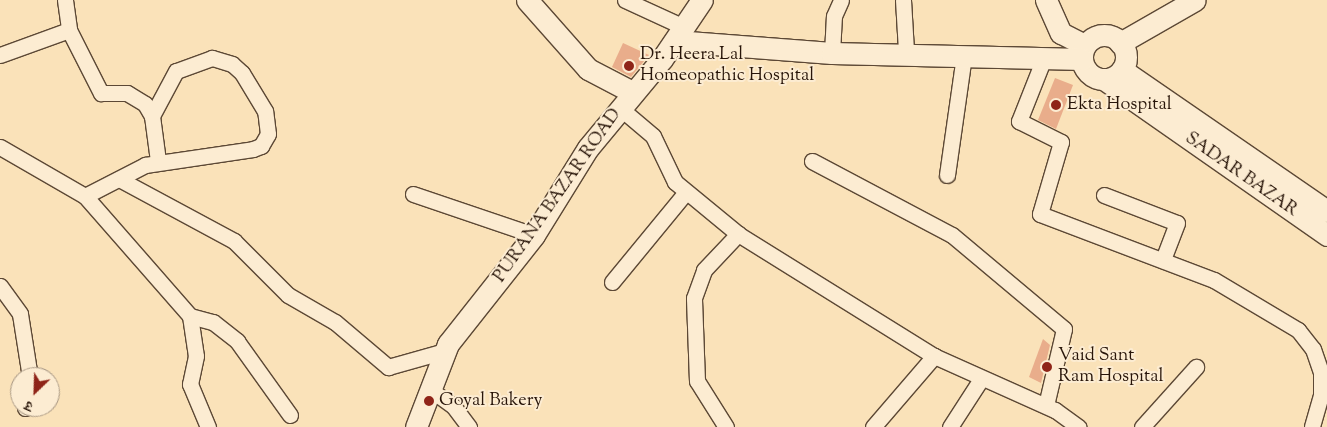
<!DOCTYPE html>
<html>
<head>
<meta charset="utf-8">
<style>
	body { margin:0 }
	#map { position:relative; width:1327px; height:427px; overflow:hidden; background:#fae2b9; font-family:"Sorts Mill Goudy","Noto Serif Devanagari",serif }
	div>[style] { position:absolute }
	.building>* { inset:0; background:#e9ad8b }
	.roads { filter:drop-shadow(1px 0 #5c4835) drop-shadow(-1px 0 #5c4835) drop-shadow(0 1px #5c4835) drop-shadow(0 -1px #5c4835) }
	.street>* { height:15px; margin:-7.5px; padding:0 7.5px; transform-origin:7.5px; border-radius:7.5px; background:#fcecd2 }
	.secondary>* { height:21px; margin:-10.5px; padding:0 10.5px; transform-origin:10.5px; border-radius:10.5px; background:#fcecd2 }
	.secondary>.ring { margin:-10.5px; padding:0; box-sizing:content-box; background:none; border:21px solid #fcecd2; border-radius:50% }
	.dots>* { width:14px; height:14px; translate:-50% -50%; box-sizing:border-box; border:2px solid #fcecd2; border-radius:50% }
	span { translate:-50% -50%; white-space:nowrap; text-align:center; line-height:1.15; -webkit-text-stroke:4px #fcecd2; paint-order:stroke }
	.poi-label { font-size:18px; color:#281509 }
	.left { translate:0 -50%; text-align:left }
	.street-label { font-size:18px; color:#281509 }
	.north { position:absolute; left:10px; top:367px; width:50px; height:50px; box-sizing:border-box; background:#fcecd2; border:1px solid #a79682; border-radius:50%; rotate:204deg; font-size:14px; font-weight:700; line-height:20px; text-align:center; color:#281509 }
	.north::after { content:''; display:block; margin:auto; width:18px; height:22px; background:#8f2418; clip-path:polygon(50% 0,100% 100%,50% 72%,0 100%) }
</style>
</head>
<body>
<div id="map">
	<div class="building">
		<div style="clip-path:polygon(623px 43px,649px 55px,631px 77px,612px 67px)"></div>
		<div style="clip-path:polygon(1055px 78px,1073px 85px,1056px 129px,1038px 120px)"></div>
		<div style="clip-path:polygon(1043px 339px,1050px 345px,1041px 383px,1029px 377px)"></div>
	</div>
	<div class="roads">
		<div class="street">
			<div style="left:65px;top:0;width:30px;rotate:82deg"></div>
			<div style="left:625px;top:0;width:65px;rotate:24.6deg"></div>
			<div style="left:903px;top:0;width:51px;rotate:86.6deg"></div>
			<div style="left:832px;top:53px;width:37px;rotate:-87deg"></div>
			<div style="left:834px;top:16px;width:17px;rotate:-66deg"></div>
			<div style="left:0;top:55px;width:73px;rotate:-19.9deg"></div>
			<div style="left:69px;top:30px;width:71px;rotate:63.1deg"></div>
			<div style="left:101px;top:93px;width:26px"></div>
			<div style="left:127px;top:93px;width:21px;rotate:31deg"></div>
			<div style="left:145px;top:104px;width:14px;rotate:60deg"></div>
			<div style="left:152px;top:116px;width:45px;rotate:82.4deg"></div>
			<div style="left:1044px;top:58px;width:68px;rotate:111.6deg"></div>
			<div style="left:1019px;top:121px;width:47px;rotate:26.6deg"></div>
			<div style="left:1061px;top:142px;width:75px;rotate:106.3deg"></div>
			<div style="left:1040px;top:214px;width:186px;rotate:20.8deg"></div>
			<div style="left:1214px;top:280px;width:98px;rotate:30.8deg"></div>
			<div style="left:1298px;top:330px;width:24px;rotate:52deg"></div>
			<div style="left:1313px;top:349px;width:24px;rotate:71deg"></div>
			<div style="left:1321px;top:372px;width:23px;rotate:90deg"></div>
			<div style="left:1321px;top:395px;width:33px;rotate:106deg"></div>
			<div style="left:620px;top:108px;width:43px;rotate:40.3deg"></div>
			<div style="left:653px;top:136px;width:51px;rotate:64.4deg"></div>
			<div style="left:675px;top:182px;width:82px;rotate:39.5deg"></div>
			<div style="left:738px;top:234px;width:231px;rotate:31.9deg"></div>
			<div style="left:934px;top:356px;width:133px;rotate:24.1deg"></div>
			<div style="left:1055px;top:410px;width:29px;rotate:36deg"></div>
			<div style="left:0;top:147px;width:98px;rotate:30deg"></div>
			<div style="left:85px;top:196px;width:159px;rotate:48.8deg"></div>
			<div style="left:190px;top:316px;width:40px;rotate:81.5deg"></div>
			<div style="left:196px;top:356px;width:29px;rotate:102deg"></div>
			<div style="left:190px;top:384px;width:47px;rotate:67.3deg"></div>
			<div style="left:812px;top:161px;width:158px;rotate:27.9deg"></div>
			<div style="left:952px;top:235px;width:146px;rotate:40deg"></div>
			<div style="left:1064px;top:329px;width:78px;rotate:103.3deg"></div>
			<div style="left:947px;top:175px;width:121px;rotate:-81.9deg"></div>
			<div style="left:119px;top:179px;width:131px;rotate:28.3deg"></div>
			<div style="left:234px;top:241px;width:76px;rotate:45deg"></div>
			<div style="left:288px;top:295px;width:54px;rotate:29.9deg"></div>
			<div style="left:335px;top:322px;width:70px;rotate:40.3deg"></div>
			<div style="left:388px;top:367px;width:59px;rotate:-15.7deg"></div>
			<div style="left:413px;top:194px;width:128px;rotate:18.7deg"></div>
			<div style="left:1104px;top:195px;width:78px;rotate:21deg"></div>
			<div style="left:1177px;top:223px;width:40px;rotate:111deg"></div>
			<div style="left:85px;top:196px;width:68px;rotate:-27.3deg"></div>
			<div style="left:145px;top:165px;width:109px;rotate:-8.4deg"></div>
			<div style="left:253px;top:149px;width:9px;rotate:-21deg"></div>
			<div style="left:261px;top:146px;width:14px;rotate:-60deg"></div>
			<div style="left:268px;top:134px;width:23px;rotate:-97deg"></div>
			<div style="left:265px;top:111px;width:44px;rotate:-121.2deg"></div>
			<div style="left:242px;top:73px;width:13px;rotate:-138deg"></div>
			<div style="left:232px;top:64px;width:21px;rotate:-163deg"></div>
			<div style="left:212px;top:58px;width:38px;rotate:160deg"></div>
			<div style="left:176px;top:71px;width:51px;rotate:118.1deg"></div>
			<div style="left:612px;top:282px;width:115px;rotate:-50.6deg"></div>
			<div style="left:0;top:286px;width:34px;rotate:54deg"></div>
			<div style="left:20px;top:314px;width:64px;rotate:81deg"></div>
			<div style="left:190px;top:316px;width:24px;rotate:15deg"></div>
			<div style="left:213px;top:322px;width:31px;rotate:38deg"></div>
			<div style="left:237px;top:341px;width:91px;rotate:54.4deg"></div>
			<div style="left:431px;top:390px;width:29px;rotate:36deg"></div>
			<div style="left:454px;top:407px;width:25px;rotate:53deg"></div>
			<div style="left:25px;top:408px;width:1px;rotate:-90deg"></div>
			<div style="left:726px;top:427px;width:54px;rotate:-122.2deg"></div>
			<div style="left:697px;top:381px;width:83px;rotate:-92.1deg"></div>
			<div style="left:694px;top:298px;width:30px;rotate:-70deg"></div>
			<div style="left:704px;top:270px;width:50px;rotate:-46.6deg"></div>
			<div style="left:873px;top:427px;width:94px;rotate:-49.3deg"></div>
			<div style="left:950px;top:427px;width:57px;rotate:-57.1deg"></div>
			<div style="left:1142px;top:427px;width:81px;rotate:-48deg"></div>
		</div>
		<div class="secondary">
			<div style="left:527px;top:0;width:92px;rotate:48.5deg"></div>
			<div style="left:588px;top:69px;width:50px;rotate:27.6deg"></div>
			<div style="left:1046px;top:0;width:36px;rotate:66deg"></div>
			<div style="left:1061px;top:33px;width:27px;rotate:27deg"></div>
			<div class="ring" style="left:1082px;top:35px;width:23px;height:23px"></div>
			<div style="left:675px;top:41px;width:157px;rotate:4.4deg"></div>
			<div style="left:832px;top:53px;width:250px;rotate:1.4deg"></div>
			<div style="left:1120px;top:43px;width:86px;rotate:-29.8deg"></div>
			<div style="left:1122px;top:70px;width:249px;rotate:34.5deg"></div>
			<div style="left:1105px;top:80px;width:271px;rotate:34.9deg"></div>
			<div style="left:416px;top:427px;width:89px;rotate:-68.9deg"></div>
			<div style="left:448px;top:344px;width:139px;rotate:-51.7deg"></div>
			<div style="left:534px;top:235px;width:102px;rotate:-58.2deg"></div>
			<div style="left:588px;top:148px;width:116px;rotate:-50.3deg"></div>
			<div style="left:662px;top:59px;width:71px;rotate:-55.9deg"></div>
		</div>
	</div>
	<div class="dots">
		<div style="left:629px;top:66px;background:#8f2418"></div>
		<div style="left:1056px;top:105px;background:#8f2418"></div>
		<div style="left:1047px;top:367px;background:#8f2418"></div>
		<div style="left:429px;top:401px;background:#8f2418"></div>
	</div>
	<div class="poi-label">
		<span class="left" style="left:640px;top:66px">Dr. Heera Lal<br>Homeopathic Hospital</span>
		<span class="left" style="left:1067px;top:105px">Ekta Hospital</span>
		<span class="left" style="left:1058px;top:367px">Vaid Sant<br>Ram Hospital</span>
		<span class="left" style="left:439px;top:401px">Goyal Bakery</span>
	</div>
	<div class="street-label">
		<span style="left:1241px;top:175px;rotate:35deg">SADAR BAZAR</span>
		<span style="left:558px;top:196px;rotate:-55deg">PURANA BAZAR ROAD</span>
	</div>
	<div class="north">उ</div>
</div>
</body>
</html>
